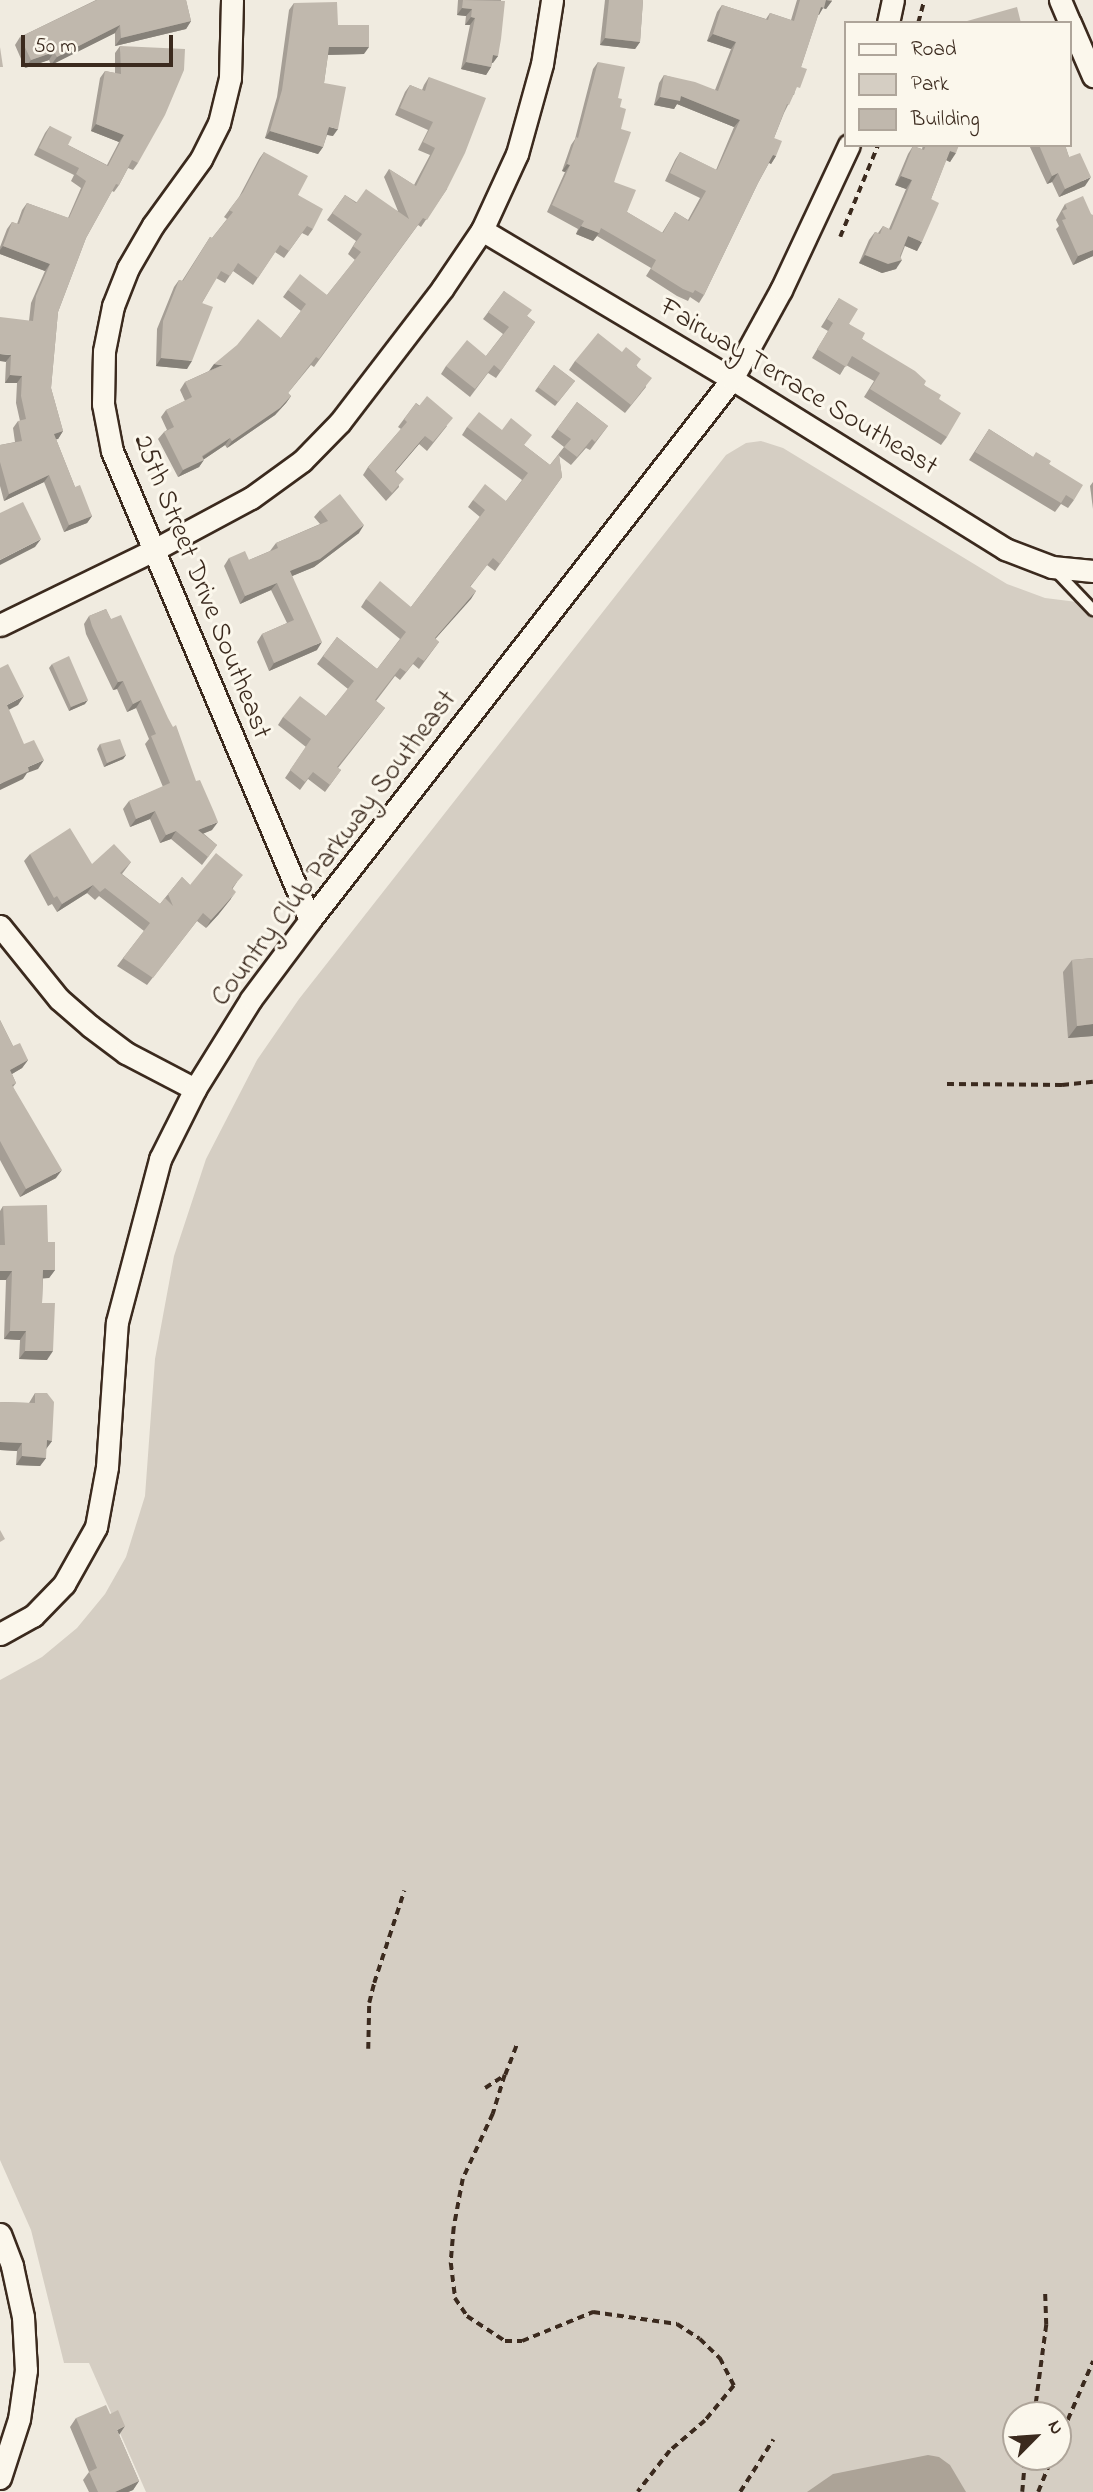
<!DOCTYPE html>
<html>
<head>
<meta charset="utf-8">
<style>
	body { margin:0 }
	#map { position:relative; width:1093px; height:2492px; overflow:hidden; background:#f0ebe0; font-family:"Indie Flower",sans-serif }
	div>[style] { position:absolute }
	.green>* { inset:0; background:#d5cec3 }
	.water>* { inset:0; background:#aca397 }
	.path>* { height:3.5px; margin-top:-1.75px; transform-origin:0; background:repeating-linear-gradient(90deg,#3b2a1e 0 7px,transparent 0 12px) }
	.roads { filter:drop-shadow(2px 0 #3b2a1e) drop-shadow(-2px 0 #3b2a1e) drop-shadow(0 2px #3b2a1e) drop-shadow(0 -2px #3b2a1e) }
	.lane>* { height:10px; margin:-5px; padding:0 5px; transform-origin:5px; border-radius:5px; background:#fbf7ec }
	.street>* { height:21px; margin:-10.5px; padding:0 10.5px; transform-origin:10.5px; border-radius:10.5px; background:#fbf7ec }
	.wall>* { inset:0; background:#a59e95 }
	.shaded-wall>* { inset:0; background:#868179 }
	.building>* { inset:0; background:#c0b8ad }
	span { translate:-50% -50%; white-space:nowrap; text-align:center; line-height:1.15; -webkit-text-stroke:6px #fbf7ec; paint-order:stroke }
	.street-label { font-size:28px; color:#3b2a1e }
	.legend { position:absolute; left:844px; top:21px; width:228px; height:126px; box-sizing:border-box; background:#fbf7ec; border:2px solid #aea59a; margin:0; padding:9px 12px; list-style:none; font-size:21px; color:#3b2a1e }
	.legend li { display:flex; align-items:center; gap:14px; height:35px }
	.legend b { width:35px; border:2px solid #aea59a }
	.north { position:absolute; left:1002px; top:2401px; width:70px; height:70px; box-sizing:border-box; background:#fbf7ec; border:2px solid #aea59a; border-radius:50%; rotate:65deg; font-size:19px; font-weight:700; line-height:28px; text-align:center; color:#3b2a1e }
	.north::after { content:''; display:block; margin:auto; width:24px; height:32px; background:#3b2a1e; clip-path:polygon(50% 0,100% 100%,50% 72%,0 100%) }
	.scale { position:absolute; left:21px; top:35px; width:152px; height:32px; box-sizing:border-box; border:4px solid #3b2a1e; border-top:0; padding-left:9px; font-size:21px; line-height:24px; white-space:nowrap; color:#3b2a1e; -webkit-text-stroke:5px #fbf7ec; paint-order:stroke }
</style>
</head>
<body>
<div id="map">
	<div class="green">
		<div style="clip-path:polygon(evenodd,761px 441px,783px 448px,1007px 584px,1045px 598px,1093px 604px,1093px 2492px,146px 2492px,89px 2363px,64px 2363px,31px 2230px,0 2160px,0 1680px,42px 1657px,77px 1628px,105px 1594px,126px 1557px,145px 1496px,155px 1359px,174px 1256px,206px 1159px,257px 1060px,299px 999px,726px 455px,746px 443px,761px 441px,1016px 2415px,1058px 2415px,1058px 2457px,1016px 2457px,1016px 2415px)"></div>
	</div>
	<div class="water">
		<div style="clip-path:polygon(928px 2455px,939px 2457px,950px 2465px,966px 2492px,807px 2492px,833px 2474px)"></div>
	</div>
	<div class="path">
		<div style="left:918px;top:23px;width:24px;rotate:-75deg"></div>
		<div style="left:840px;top:237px;width:100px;rotate:-67.6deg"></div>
		<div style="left:947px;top:1084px;width:115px;rotate:0.5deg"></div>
		<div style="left:1062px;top:1085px;width:31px;rotate:-6deg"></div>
		<div style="left:368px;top:2049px;width:46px;rotate:-88.8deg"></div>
		<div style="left:369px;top:2003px;width:21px;rotate:-76deg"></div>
		<div style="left:374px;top:1983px;width:97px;rotate:-71.9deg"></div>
		<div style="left:505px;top:2075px;width:41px;rotate:107.1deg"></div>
		<div style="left:493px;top:2114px;width:72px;rotate:114.8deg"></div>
		<div style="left:463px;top:2179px;width:49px;rotate:100.6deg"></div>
		<div style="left:454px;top:2227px;width:36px;rotate:95deg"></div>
		<div style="left:451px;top:2263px;width:35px;rotate:83deg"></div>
		<div style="left:455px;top:2298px;width:22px;rotate:56deg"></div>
		<div style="left:467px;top:2316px;width:45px;rotate:33.3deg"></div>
		<div style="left:505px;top:2341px;width:17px"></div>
		<div style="left:522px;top:2341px;width:77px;rotate:-22.2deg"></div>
		<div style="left:593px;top:2312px;width:85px;rotate:8.1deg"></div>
		<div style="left:677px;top:2324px;width:27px;rotate:33deg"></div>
		<div style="left:700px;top:2339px;width:28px;rotate:44deg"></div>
		<div style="left:720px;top:2358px;width:31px;rotate:63deg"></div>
		<div style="left:734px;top:2386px;width:45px;rotate:129.6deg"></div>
		<div style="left:705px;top:2421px;width:46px;rotate:139.4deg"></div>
		<div style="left:670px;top:2451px;width:52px;rotate:128deg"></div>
		<div style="left:485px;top:2088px;width:24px;rotate:-33deg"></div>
		<div style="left:505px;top:2075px;width:34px;rotate:-69deg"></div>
		<div style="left:1034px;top:2415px;width:91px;rotate:-82.4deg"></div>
		<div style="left:1046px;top:2325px;width:35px;rotate:-92deg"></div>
		<div style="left:1058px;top:2442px;width:88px;rotate:-66.6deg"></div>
		<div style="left:740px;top:2492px;width:62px;rotate:-57.6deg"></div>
		<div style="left:1022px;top:2492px;width:35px;rotate:-85deg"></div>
		<div style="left:1038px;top:2492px;width:38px;rotate:-68deg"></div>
	</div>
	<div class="roads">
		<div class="lane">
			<div style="left:1054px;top:569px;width:57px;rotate:46.4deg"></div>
		</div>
		<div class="street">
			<div style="left:232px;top:0;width:78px;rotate:91.5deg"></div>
			<div style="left:230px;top:78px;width:46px;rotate:103.7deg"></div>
			<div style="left:219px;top:123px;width:40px;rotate:116.6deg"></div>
			<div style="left:201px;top:159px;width:82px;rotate:126deg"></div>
			<div style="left:153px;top:225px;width:50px;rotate:120.2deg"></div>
			<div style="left:128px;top:268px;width:41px;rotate:111.5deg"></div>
			<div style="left:113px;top:306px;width:46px;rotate:101.3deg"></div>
			<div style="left:104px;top:351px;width:53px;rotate:91.1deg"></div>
			<div style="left:103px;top:404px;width:48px;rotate:79.2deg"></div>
			<div style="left:112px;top:451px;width:509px;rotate:67.11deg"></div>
			<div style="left:1060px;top:0;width:25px;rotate:67deg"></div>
			<div style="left:888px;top:23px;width:24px;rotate:-78deg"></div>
			<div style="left:1070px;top:23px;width:58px;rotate:66.5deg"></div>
			<div style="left:482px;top:230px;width:291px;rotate:30.8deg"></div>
			<div style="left:732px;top:379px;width:322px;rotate:31.9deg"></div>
			<div style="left:1005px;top:549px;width:50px;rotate:21deg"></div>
			<div style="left:1052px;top:567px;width:41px;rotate:5.6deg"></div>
			<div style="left:0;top:625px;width:169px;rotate:-26deg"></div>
			<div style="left:152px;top:551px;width:112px;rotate:-28.2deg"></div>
			<div style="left:251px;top:498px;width:63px;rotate:-36deg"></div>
			<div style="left:302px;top:461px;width:54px;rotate:-45.7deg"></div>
			<div style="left:340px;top:422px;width:168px;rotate:-52.5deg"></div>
			<div style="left:442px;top:289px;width:71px;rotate:-55.9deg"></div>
			<div style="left:482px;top:230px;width:84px;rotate:-65.3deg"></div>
			<div style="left:517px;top:154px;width:93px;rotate:-74.5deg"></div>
			<div style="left:542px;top:64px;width:65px;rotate:-81.1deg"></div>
			<div style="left:0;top:926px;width:94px;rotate:51.1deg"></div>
			<div style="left:59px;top:999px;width:41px;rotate:41.1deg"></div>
			<div style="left:90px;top:1026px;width:45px;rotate:36.9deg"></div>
			<div style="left:126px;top:1053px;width:78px;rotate:27.6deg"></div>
			<div style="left:0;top:1634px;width:38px;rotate:-29deg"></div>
			<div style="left:33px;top:1616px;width:45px;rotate:-45.9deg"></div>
			<div style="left:64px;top:1584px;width:65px;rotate:-60.7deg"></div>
			<div style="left:96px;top:1527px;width:61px;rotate:-79.6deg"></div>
			<div style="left:107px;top:1467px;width:145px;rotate:-86.1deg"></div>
			<div style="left:117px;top:1322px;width:169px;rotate:-75.2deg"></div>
			<div style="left:160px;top:1159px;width:78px;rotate:-63.4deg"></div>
			<div style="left:195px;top:1089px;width:106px;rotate:-58.1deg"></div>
			<div style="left:251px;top:999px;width:99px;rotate:-53.2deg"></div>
			<div style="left:310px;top:920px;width:686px;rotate:-52.04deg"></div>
			<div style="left:732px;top:379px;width:102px;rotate:-61.2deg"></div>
			<div style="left:781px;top:290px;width:160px;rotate:-64.9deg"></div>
			<div style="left:0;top:2234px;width:34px;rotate:69deg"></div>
			<div style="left:12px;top:2266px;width:52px;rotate:77.8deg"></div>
			<div style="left:23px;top:2317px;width:53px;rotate:86.8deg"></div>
			<div style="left:26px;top:2370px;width:49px;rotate:98.1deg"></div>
			<div style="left:19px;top:2419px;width:62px;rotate:107.9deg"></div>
		</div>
	</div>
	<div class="wall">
		<div style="clip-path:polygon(96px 0,186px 0,191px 21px,186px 29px,115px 46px,115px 33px,51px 65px,49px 60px,25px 68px,15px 45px,20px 37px)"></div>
		<div style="clip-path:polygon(458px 0,501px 0,498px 56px,492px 63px,491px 67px,486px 75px,461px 69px,470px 25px,465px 25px,466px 16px,457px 15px)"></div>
		<div style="clip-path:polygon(605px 0,643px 0,640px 42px,635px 49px,600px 45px)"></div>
		<div style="clip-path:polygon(797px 0,832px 0,826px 9px,823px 8px,818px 15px,801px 67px,794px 95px,793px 95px,784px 113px,774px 138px,776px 156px,771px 164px,769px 163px,758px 183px,704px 295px,699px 303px,690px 297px,688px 301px,677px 296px,646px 276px,651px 268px,597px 236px,593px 241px,576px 234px,578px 229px,547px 212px,565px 172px,562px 171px,571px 145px,575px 139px,593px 69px,598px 62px,618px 98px,620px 107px,621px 129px,614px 182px,627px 212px,662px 233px,675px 212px,688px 220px,700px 198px,665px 181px,675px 160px,680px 152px,716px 170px,734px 127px,677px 104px,674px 109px,654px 105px,659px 83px,664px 75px,715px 90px,731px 49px,707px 41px,717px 12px,722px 5px,766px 19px,770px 13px,791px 20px)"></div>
		<div style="clip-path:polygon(294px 3px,338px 25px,364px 54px,328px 55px,324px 83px,333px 136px,327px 135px,323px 147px,318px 154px,265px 138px,277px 97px,289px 10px)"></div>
		<div style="clip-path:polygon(120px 46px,138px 163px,133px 170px,128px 168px,119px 185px,114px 192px,112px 191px,86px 238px,58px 312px,51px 388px,63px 431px,58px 439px,56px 439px,75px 487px,92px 516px,87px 523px,64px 532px,44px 482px,4px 501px,0 486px,0 445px,15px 442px,13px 428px,18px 421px,20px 421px,16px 403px,17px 383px,5px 383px,6px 362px,29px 321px,31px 303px,45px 271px,0 254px,0 247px,7px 229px,12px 222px,17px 224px,22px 210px,27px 203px,68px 218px,81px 188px,71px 181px,74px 175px,34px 155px,45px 133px,50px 126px,68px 145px,107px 165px,119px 142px,91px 131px,100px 78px,105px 71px,115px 73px,115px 53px)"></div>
		<div style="clip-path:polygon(429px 77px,447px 189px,421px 227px,418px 225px,314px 367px,311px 365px,288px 393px,291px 396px,286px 403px,275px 415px,227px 448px,225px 445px,204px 459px,199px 467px,178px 477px,158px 439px,164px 432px,167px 430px,161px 417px,166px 410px,185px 401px,180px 390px,185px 382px,281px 338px,301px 311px,283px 297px,288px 290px,327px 295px,355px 260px,348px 254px,356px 241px,327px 220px,345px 195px,356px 202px,398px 211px,384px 177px,389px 169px,414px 185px,430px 155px,418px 150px,428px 130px,395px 115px,405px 92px,410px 85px,422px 90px,424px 85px)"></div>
		<div style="clip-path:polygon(923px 145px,959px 145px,950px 162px,946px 160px,931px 199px,917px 251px,905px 246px,896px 269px,882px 273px,859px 263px,869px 240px,875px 232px,878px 233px,883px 226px,889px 229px,906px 189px,895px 185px,908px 154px,913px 146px,922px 149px)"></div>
		<div style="clip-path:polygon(1029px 145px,1065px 145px,1069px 157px,1085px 186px,1059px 197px,1052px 182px,1047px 184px)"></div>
		<div style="clip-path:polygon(264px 152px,298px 195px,313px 229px,308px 236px,302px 233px,284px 258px,275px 252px,253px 285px,233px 271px,225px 283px,216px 278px,202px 303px,187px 369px,156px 366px,157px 329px,174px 287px,179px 280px,182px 281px,210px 237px,212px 238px,227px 219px,224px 217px,239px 197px,259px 159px)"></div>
		<div style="clip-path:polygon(1065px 204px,1091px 214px,1093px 256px,1073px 265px,1056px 229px,1059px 226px,1056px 220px)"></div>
		<div style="clip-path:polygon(504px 291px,527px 316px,535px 322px,496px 378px,488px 373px,470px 397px,441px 374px,446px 366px,486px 356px,503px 334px,483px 319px)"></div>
		<div style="clip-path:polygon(839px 298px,849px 324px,862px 339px,924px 385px,939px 399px,947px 437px,941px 445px,864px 397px,874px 381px,846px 365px,840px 375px,812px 358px,828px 331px,821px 327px)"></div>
		<div style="clip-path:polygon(622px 352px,637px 366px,646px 387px,625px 413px,569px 370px,575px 361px)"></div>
		<div style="clip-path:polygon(554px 365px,575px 381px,555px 406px,535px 391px)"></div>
		<div style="clip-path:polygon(577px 402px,608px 426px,590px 450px,586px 448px,571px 465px,559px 456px,562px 477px,495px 571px,487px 565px,470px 587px,476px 591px,435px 639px,439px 642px,419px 669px,413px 664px,400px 680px,395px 676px,376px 701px,385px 708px,338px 768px,341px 770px,325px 792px,308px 779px,300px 790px,285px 778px,306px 747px,278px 725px,283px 717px,326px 716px,348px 689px,317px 664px,337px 637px,377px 669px,400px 639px,361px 607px,366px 599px,411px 607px,480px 517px,468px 507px,473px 500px,506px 501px,522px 480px,462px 435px,467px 427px,502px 430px,524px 445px,550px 465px,564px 447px,551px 437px)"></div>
		<div style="clip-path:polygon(416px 403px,447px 426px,427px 451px,419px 444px,396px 471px,399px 487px,386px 501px,363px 475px,368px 467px,401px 429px,398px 427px)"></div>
		<div style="clip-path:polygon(989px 429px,1033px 457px,1049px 464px,1074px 500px,1068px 508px,1061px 504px,1055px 512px,969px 460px)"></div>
		<div style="clip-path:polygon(1093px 482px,1093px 509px,1090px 486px)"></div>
		<div style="clip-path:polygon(320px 510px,359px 533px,314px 567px,292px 576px,317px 650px,269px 671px,257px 642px,262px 634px,287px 623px,271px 590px,240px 604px,224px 566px,229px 558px,249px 560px,270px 551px,276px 543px,320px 524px,314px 517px)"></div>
		<div style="clip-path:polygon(106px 609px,212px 830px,203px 833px,217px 845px,202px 865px,171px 839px,160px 843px,150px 819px,130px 827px,123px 809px,129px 801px,163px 787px,145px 744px,149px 739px,136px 708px,127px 712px,117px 689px,113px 690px,86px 634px,84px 624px,89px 616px)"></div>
		<div style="clip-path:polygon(52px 664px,85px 704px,69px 711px,49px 668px)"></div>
		<div style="clip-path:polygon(100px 744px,126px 755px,123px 759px,104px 767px,97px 749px)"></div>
		<div style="clip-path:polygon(30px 854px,92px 864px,131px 862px,122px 874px,160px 904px,182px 877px,190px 885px,237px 882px,233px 888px,231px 899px,218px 915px,206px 928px,197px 921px,147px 985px,117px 966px,144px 931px,99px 896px,95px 900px,87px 893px,57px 912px,52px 904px,48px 906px,24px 861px)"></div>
		<div style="clip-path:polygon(1093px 958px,1093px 1036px,1068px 1038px,1063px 972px,1072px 960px)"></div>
		<div style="clip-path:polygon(0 1020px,13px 1046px,28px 1060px,22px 1068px,12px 1074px,16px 1083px,13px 1087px,56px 1178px,20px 1197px,0 1160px)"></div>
		<div style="clip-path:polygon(3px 1206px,48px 1242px,55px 1270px,49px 1278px,43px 1278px,42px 1303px,47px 1360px,19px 1359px,20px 1340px,4px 1339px,6px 1280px,0 1280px,0 1211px)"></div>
		<div style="clip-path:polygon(35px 1393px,52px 1441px,46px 1449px,46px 1458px,40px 1466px,16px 1465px,17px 1451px,0 1450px,0 1402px,29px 1403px)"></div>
		<div style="clip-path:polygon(76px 2418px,119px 2435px,139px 2481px,133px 2490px,128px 2492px,89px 2492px,83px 2480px,89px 2472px,70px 2427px)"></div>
	</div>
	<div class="shaded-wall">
		<div style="clip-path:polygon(826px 0,832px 1px,826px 9px,823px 8px,819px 15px,816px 14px)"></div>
		<div style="clip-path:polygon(462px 8px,472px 9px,466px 16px,457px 15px)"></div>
		<div style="clip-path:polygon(471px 17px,475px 18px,470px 25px,465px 25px)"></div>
		<div style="clip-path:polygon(191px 21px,186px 29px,115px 46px,121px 38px)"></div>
		<div style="clip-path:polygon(120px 25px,115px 33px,51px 65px,57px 57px)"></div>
		<div style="clip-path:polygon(713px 34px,736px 42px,731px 49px,707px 41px)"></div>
		<div style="clip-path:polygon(605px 38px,640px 42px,635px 49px,600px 45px)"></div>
		<div style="clip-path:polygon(329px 47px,369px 47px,364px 54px,324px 55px)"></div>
		<div style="clip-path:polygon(54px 52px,49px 60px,25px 68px,31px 60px)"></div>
		<div style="clip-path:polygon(493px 55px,498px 56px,493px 63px,488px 62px)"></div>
		<div style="clip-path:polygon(466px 62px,491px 67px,486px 75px,461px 69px)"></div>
		<div style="clip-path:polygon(681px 96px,740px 120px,734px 127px,677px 104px,674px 109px,654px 105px,660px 97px)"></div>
		<div style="clip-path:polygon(96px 124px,124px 135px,119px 142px,91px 131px)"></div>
		<div style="clip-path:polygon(329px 127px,338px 129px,333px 136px,324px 134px)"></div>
		<div style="clip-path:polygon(270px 131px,323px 147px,318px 154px,265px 138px)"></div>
		<div style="clip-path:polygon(950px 151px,956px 153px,950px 162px,944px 159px)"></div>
		<div style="clip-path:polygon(773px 155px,776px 156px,771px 164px,768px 162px)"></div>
		<div style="clip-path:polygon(567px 164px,570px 165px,565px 172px,562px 171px)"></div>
		<div style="clip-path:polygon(1058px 173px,1052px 182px,1047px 184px,1052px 176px)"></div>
		<div style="clip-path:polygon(901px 176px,912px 180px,906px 189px,895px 185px)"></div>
		<div style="clip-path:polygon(1091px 177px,1085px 186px,1059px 197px,1065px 189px)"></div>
		<div style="clip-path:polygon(581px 226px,599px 233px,593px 241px,576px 234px)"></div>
		<div style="clip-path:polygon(908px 236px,922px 242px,917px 251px,903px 245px)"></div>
		<div style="clip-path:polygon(3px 246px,50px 264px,45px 271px,0 254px,0 250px)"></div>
		<div style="clip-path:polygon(1093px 250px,1093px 256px,1073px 265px,1078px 256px)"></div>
		<div style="clip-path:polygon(865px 255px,902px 260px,896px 269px,882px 273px,859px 263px)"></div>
		<div style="clip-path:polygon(0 354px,11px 355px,6px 362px,0 361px)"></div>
		<div style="clip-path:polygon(161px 358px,192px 361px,187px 369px,156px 366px)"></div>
		<div style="clip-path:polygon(214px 364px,223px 365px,209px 371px)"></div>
		<div style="clip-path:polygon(10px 375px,22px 376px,17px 383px,5px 383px)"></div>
		<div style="clip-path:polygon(291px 396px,286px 403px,275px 415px,227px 448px,232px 441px)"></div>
		<div style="clip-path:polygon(63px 431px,58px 439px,49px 441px,54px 434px)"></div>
		<div style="clip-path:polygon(425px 436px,419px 444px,389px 479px,395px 471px)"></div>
		<div style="clip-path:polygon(230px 438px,225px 445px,200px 462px,204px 460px,199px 467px,178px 477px,183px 470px)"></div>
		<div style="clip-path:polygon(49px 475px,44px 482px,4px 501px,9px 494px)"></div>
		<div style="clip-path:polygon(92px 516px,87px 523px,64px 532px,69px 525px)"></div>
		<div style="clip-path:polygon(364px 525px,359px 533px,314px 567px,285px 579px,290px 571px)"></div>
		<div style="clip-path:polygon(41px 539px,35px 547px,0 565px,0 560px)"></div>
		<div style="clip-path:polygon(277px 583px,271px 590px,240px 604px,245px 596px)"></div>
		<div style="clip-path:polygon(476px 591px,471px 599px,429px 646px,435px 638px)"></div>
		<div style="clip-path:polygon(322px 642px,317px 650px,269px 671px,274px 663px)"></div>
		<div style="clip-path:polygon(123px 681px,117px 689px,113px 690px,118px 682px)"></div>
		<div style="clip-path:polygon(24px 696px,18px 705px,1px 714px,7px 705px)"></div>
		<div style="clip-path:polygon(88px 700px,85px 704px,69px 711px,71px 707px)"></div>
		<div style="clip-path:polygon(141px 700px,136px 708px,127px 712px,133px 704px)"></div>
		<div style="clip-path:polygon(126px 755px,123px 759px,104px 767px,107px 763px)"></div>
		<div style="clip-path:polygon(44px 760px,38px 769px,27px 773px,23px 779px,0 790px,0 784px,28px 767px)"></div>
		<div style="clip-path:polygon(155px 811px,150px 819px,130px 827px,136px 819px)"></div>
		<div style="clip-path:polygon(218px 822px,212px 830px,193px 838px,198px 830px)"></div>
		<div style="clip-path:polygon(176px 831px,171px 839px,160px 843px,166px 835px)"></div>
		<div style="clip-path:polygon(93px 885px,87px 893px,57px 912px,62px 904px)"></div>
		<div style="clip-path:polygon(236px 892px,218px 915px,206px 928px,211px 920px)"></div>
		<div style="clip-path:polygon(1093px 1024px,1093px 1036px,1068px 1038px,1077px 1026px)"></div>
		<div style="clip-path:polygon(28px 1060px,22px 1068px,5px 1078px,10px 1070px)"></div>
		<div style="clip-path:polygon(62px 1170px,56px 1178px,20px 1197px,26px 1189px)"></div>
		<div style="clip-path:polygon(43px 1270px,55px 1270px,49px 1278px,37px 1279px)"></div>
		<div style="clip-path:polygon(0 1271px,12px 1271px,6px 1280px,0 1280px)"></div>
		<div style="clip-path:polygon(10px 1331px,26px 1331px,20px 1340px,4px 1339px)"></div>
		<div style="clip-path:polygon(25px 1351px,53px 1351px,47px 1360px,19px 1359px)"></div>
		<div style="clip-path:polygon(47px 1440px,52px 1441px,46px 1449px)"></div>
		<div style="clip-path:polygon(0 1442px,22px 1443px,17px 1451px,0 1450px)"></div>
		<div style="clip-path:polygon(22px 1456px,46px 1458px,40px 1466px,16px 1465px)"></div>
		<div style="clip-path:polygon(125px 2426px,119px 2435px,117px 2430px)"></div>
		<div style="clip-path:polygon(139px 2481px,133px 2490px,128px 2492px,115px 2492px)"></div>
	</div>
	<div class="building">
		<div style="clip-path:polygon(97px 0,186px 0,191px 21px,121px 38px,120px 25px,57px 57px,54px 52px,31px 60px,20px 37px)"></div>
		<div style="clip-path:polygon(463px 0,505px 1px,501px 39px,498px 56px,493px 55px,491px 67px,466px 62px,475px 18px,471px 17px,472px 9px,462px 8px)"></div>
		<div style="clip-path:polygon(609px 0,643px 0,640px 42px,605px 38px)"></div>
		<div style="clip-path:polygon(800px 0,832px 0,832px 1px,826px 0,824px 8px,821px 7px,801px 67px,807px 69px,800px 88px,797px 87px,789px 105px,787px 104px,774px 138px,782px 141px,776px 156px,773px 155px,758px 183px,704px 295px,695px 290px,693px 293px,683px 289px,651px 269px,656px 260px,601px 228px,599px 233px,581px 226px,584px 221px,552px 205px,570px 165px,567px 164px,576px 137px,578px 138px,598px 62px,625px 67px,618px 98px,622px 99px,620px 107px,626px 109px,621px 129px,631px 132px,614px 182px,636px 190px,627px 212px,663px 233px,675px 212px,689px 221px,706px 191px,670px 173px,680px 152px,717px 170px,740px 120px,681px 96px,680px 101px,660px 97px,664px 75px,695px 82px,718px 91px,736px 42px,713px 34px,722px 5px,768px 20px,770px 13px,794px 21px)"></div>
		<div style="clip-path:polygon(337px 2px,338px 25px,369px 25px,369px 47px,329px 47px,324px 83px,346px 87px,338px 129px,329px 127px,323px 147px,270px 131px,282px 90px,294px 3px)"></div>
		<div style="clip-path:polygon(1017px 7px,1021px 23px,960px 23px)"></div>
		<div style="clip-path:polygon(120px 46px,185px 49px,184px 70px,165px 115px,138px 163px,132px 160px,119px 185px,116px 184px,86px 238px,58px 312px,51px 388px,63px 431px,54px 434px,75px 487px,80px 485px,92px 516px,69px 525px,49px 475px,9px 494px,0 462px,0 445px,22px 441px,18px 421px,26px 419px,21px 396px,22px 376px,10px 375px,11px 355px,0 354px,0 317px,33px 321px,36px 296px,50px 264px,3px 246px,12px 222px,19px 224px,27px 203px,69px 218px,86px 181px,76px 174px,79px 168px,39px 148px,50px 126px,72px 137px,68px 145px,108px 166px,124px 135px,96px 124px,105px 71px,121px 74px)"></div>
		<div style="clip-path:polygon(0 47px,3px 67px,0 67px)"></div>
		<div style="clip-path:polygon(429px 77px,486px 98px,465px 153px,447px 189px,427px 220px,423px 218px,319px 359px,316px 357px,288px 393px,291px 396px,280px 408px,232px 441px,230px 438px,202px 456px,204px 460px,183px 470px,164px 432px,174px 427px,166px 410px,192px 397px,185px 382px,223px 365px,214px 364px,237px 345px,258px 319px,281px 338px,306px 304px,288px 290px,300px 274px,327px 295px,361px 252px,353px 246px,362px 234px,332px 213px,345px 195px,356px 203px,366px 189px,409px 219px,389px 169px,416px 186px,435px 148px,423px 142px,433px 122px,400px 108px,410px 85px,425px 91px)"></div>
		<div style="clip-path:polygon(926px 145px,959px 145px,956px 153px,950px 151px,931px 199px,939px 203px,922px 242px,908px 236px,900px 256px,902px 260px,888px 264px,865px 255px,875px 232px,880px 234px,883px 226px,891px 230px,912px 180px,901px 176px,913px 146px,924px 150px)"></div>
		<div style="clip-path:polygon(1039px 145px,1065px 145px,1069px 157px,1080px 153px,1091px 177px,1065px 189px,1058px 173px,1052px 176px)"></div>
		<div style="clip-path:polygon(264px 152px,308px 176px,298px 195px,323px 209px,313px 229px,307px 226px,289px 251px,280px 245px,258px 278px,238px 263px,230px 276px,221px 271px,202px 303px,213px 307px,192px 361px,161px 358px,163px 321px,179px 280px,183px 281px,210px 237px,212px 238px,233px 212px,229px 210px,243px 192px)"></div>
		<div style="clip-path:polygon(1083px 196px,1091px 214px,1093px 215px,1093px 250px,1078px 256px,1062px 220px,1066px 219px,1062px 211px,1067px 209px,1065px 204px)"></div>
		<div style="clip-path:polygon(504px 291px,532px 310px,527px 316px,535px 322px,501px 371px,494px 365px,475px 389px,446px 366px,467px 340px,486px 356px,509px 327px,488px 312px)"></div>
		<div style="clip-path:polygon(839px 298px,858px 309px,849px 324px,865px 333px,862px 339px,915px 371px,926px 381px,924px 385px,941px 395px,939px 399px,961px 413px,947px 437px,870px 389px,880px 373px,852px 356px,846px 367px,817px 349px,833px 323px,827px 319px)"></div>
		<div style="clip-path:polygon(598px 333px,622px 352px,626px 347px,641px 359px,636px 366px,652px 378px,631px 405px,575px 361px)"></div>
		<div style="clip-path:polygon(554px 365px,575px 381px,558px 402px,538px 387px)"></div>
		<div style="clip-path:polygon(427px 396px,453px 418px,433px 442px,425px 436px,395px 471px,404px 479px,392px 493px,368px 467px,407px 422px,404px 419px,416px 403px,419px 406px)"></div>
		<div style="clip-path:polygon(577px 402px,608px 426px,595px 442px,592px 439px,577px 457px,564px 447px,571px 439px,557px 429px)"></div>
		<div style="clip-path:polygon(479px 412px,502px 430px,511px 418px,532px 435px,524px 445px,550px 465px,559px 454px,562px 477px,500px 564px,493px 558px,470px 586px,476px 591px,435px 638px,439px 642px,424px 661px,418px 657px,406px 672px,400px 668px,375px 700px,385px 708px,337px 767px,341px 770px,330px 785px,313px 772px,305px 782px,290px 770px,311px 739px,283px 717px,300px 696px,326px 716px,354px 681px,323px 656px,337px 637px,377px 669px,406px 632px,366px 599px,380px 581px,411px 607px,485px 510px,473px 500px,485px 484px,506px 501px,528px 473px,467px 427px)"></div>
		<div style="clip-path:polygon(989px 429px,1033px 457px,1036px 452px,1051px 461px,1049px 464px,1083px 485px,1074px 500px,1066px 495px,1061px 503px,975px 452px)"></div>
		<div style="clip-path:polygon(340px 494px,364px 525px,320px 559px,290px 571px,322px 642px,274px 663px,262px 634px,294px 620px,277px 583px,245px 596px,229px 558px,245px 551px,249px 560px,278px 548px,276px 543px,328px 521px,320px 510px)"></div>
		<div style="clip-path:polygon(23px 502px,41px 539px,0 560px,0 513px)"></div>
		<div style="clip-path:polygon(106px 609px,111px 619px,121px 615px,168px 718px,173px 727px,176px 725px,196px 781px,200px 780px,214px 812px,218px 822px,198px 830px,217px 845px,208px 857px,176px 831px,166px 835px,155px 811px,136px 819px,129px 801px,170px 783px,151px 736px,156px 734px,141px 700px,133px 704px,123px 681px,118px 682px,92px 626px,89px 616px)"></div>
		<div style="clip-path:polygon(69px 656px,88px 700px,71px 707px,52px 664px)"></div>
		<div style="clip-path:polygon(8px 664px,24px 696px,7px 705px,24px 744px,34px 740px,44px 760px,28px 767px,29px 771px,0 784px,0 668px)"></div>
		<div style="clip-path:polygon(120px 739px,126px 755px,107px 763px,100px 744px)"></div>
		<div style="clip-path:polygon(70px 828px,92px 864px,114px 844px,131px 862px,120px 873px,160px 904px,165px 898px,173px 906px,168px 894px,182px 877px,190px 885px,216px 853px,243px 875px,232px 888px,236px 892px,223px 907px,211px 920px,203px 913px,153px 978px,123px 958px,150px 923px,105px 888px,100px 892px,93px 885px,62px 904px,57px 896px,54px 898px,30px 854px)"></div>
		<div style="clip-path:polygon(1093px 958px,1093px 1024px,1077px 1026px,1072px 960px)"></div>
		<div style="clip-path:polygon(0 1020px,13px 1046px,20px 1043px,28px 1060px,10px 1070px,16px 1083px,12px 1085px,62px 1170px,26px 1189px,0 1141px)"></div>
		<div style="clip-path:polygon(47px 1205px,48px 1242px,55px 1242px,55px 1270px,43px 1270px,42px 1303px,55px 1303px,53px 1351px,25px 1351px,26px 1331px,10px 1331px,12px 1271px,0 1271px,0 1245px,5px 1245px,3px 1206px)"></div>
		<div style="clip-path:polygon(35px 1393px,47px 1393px,54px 1402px,52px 1441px,47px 1440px,46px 1458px,22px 1456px,22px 1443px,0 1442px,0 1402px,35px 1403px)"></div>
		<div style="clip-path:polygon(0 1530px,5px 1539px,0 1542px)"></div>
		<div style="clip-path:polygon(106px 2405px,110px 2414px,118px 2410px,125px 2426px,117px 2430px,139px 2481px,115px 2492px,98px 2492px,89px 2472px,97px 2468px,76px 2418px)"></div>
	</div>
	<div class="street-label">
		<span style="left:798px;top:388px;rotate:31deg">Fairway Terrace Southeast</span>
		<span style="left:201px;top:587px;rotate:68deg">25th Street Drive Southeast</span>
		<span style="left:335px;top:849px;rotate:-53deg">Country Club Parkway Southeast</span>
	</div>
	<ul class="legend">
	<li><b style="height:9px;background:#fbf7ec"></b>Road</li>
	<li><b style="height:19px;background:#d5cec3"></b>Park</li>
	<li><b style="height:19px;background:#c0b8ad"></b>Building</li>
	</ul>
	<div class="north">N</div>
	<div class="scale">50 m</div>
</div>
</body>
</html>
